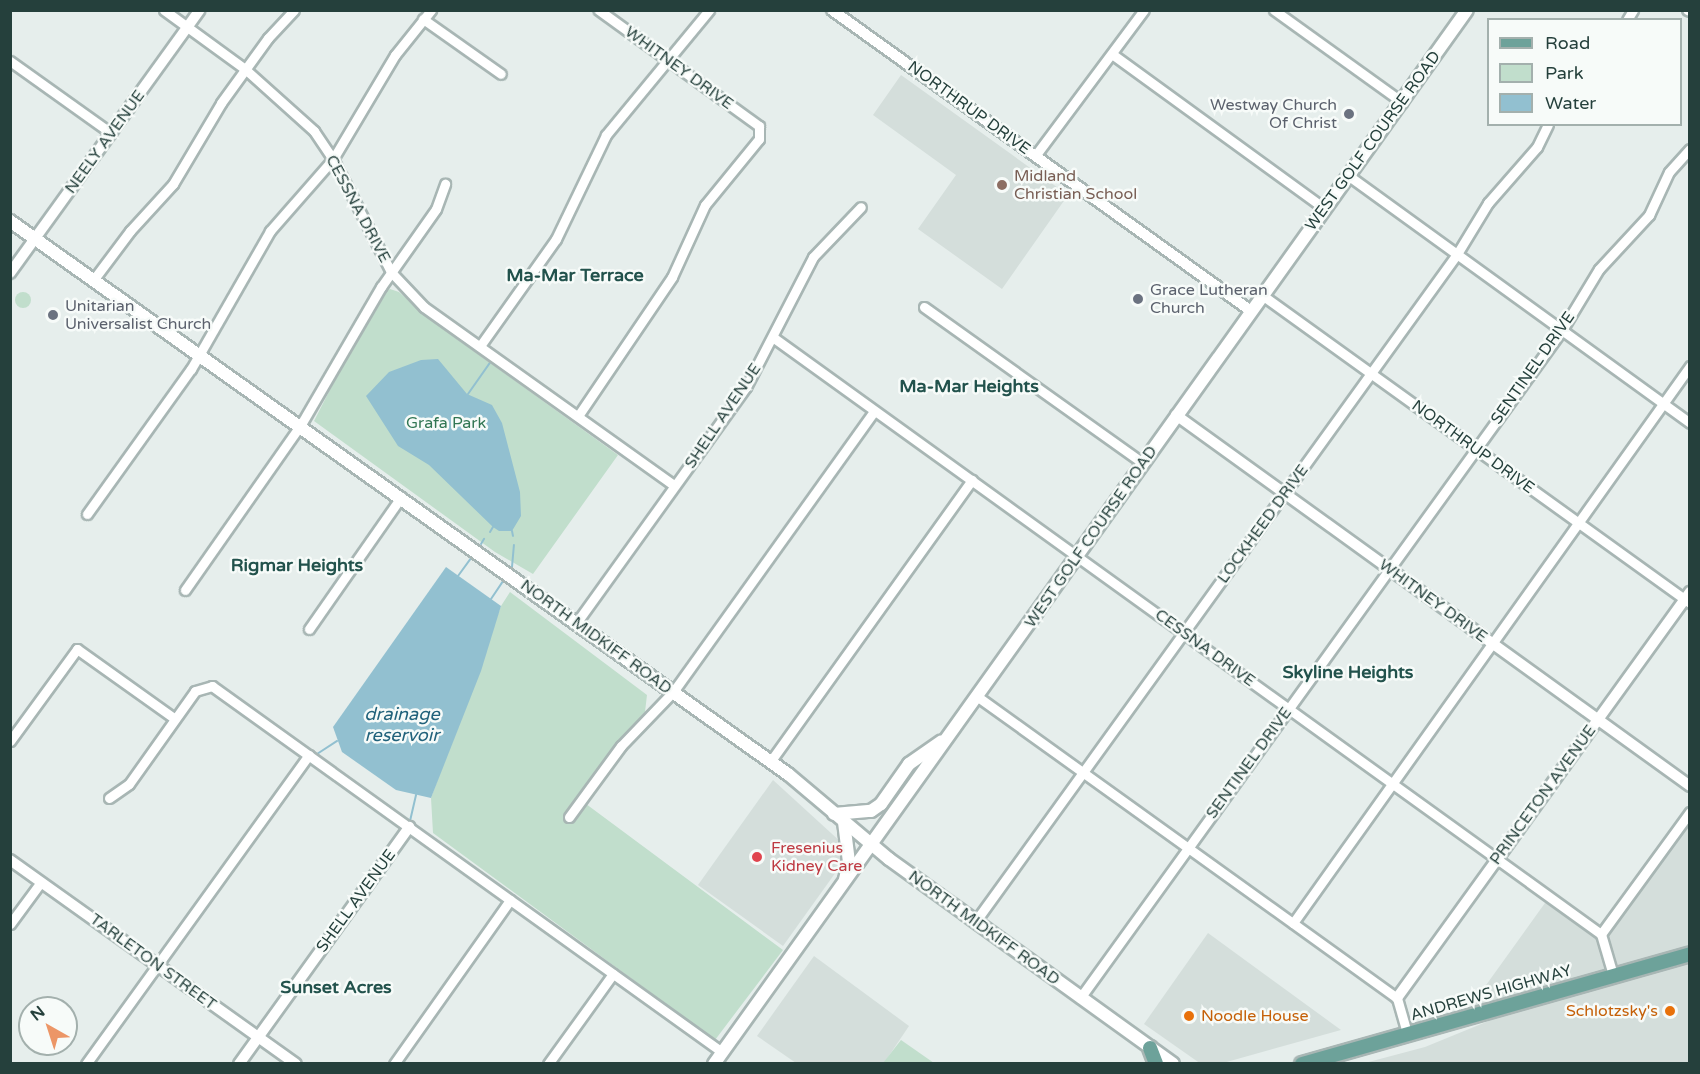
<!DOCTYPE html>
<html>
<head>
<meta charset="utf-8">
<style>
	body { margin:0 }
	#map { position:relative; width:1700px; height:1074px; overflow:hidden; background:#e6eeec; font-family:"Varela Round",sans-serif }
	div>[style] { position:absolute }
	.built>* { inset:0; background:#d4dedb }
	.green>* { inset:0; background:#c1decc }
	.round { border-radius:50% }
	.water>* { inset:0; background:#92c0d0 }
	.stream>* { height:2px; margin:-1px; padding:0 1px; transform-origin:1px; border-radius:1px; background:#92c0d0 }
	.roads { filter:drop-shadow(2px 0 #a8b6b4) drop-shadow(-2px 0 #a8b6b4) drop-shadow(0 2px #a8b6b4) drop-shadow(0 -2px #a8b6b4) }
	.minor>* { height:9px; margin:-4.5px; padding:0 4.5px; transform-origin:4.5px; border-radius:4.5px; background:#fff }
	.tertiary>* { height:10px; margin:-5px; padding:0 5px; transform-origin:5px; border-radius:5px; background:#fff }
	.secondary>* { height:12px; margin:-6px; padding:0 6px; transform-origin:6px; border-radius:6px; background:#fff }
	.primary>* { height:14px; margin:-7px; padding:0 7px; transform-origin:7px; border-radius:7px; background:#6da29a }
	.dots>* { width:16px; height:16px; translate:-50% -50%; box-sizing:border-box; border:3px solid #f7fbf9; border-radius:50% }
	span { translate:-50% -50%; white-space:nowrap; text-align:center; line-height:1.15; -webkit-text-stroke:5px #f7fbf9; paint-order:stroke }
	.street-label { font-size:16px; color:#25403c }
	.worship-label { font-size:16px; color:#5b616d }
	.right { translate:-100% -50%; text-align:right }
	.left { translate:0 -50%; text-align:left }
	.education-label { font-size:16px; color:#785e54 }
	.park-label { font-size:16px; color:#317653 }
	.health-label { font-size:16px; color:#be3a42 }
	.food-label { font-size:16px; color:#c56008 }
	.neighbourhood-label { font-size:18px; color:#22524c; font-weight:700 }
	.water-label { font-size:18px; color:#21627b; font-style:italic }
	.frame { position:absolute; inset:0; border:12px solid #25403c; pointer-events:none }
	.legend { position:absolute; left:1487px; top:18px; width:195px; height:108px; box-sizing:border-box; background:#f7fbf9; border:2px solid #a3b0ad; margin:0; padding:8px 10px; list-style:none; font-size:18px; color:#25403c }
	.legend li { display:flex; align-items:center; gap:12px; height:30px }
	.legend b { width:30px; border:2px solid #a3b0ad }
	.north { position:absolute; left:18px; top:996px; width:60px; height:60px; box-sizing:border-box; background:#f7fbf9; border:2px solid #a3b0ad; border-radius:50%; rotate:321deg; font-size:16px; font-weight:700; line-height:24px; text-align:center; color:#25403c }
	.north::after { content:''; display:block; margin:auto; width:21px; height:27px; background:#ec9667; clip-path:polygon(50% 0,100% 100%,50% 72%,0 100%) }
</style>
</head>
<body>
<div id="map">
	<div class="built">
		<div style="clip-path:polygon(901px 75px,1068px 195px,1002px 289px,918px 229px,956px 175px,873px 115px)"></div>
		<div style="clip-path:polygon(773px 780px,843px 844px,846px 858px,783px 946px,698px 885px)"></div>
		<div style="clip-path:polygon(1689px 813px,1689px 1063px,1361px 1064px,1425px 1047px,1574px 986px,1466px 1013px,1550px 896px,1601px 934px)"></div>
		<div style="clip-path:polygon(1208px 933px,1341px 1030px,1223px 1063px,1201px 1064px,1144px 1024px)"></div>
		<div style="clip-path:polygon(814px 956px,909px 1026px,884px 1063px,796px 1063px,757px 1036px)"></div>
	</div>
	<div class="green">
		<div style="clip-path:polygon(390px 289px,399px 292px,432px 321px,618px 455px,533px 574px,495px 552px,314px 421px,358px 335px,382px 294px)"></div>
		<div class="round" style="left:15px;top:292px;width:16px;height:16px"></div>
		<div style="clip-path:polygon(510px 592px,647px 695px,645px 712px,615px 745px,578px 798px,783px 950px,715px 1040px,433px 833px,431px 798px,501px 606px)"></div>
		<div style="clip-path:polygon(901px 1040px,934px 1063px,883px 1063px)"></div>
	</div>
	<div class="water">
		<div style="clip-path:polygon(438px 359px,467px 394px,492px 405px,502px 423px,520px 492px,521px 516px,512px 531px,499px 531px,493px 527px,429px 465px,398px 446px,366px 396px,389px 372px,421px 360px)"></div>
		<div style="clip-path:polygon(446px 567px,501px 606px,481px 671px,431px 798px,396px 790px,342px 752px,333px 727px)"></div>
	</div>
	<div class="stream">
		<div style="left:468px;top:394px;width:39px;rotate:-55deg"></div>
		<div style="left:512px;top:531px;width:5px;rotate:79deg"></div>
		<div style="left:490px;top:532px;width:6px;rotate:-59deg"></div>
		<div style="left:481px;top:544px;width:6px;rotate:-59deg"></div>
		<div style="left:512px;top:567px;width:22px;rotate:-85deg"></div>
		<div style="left:458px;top:576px;width:24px;rotate:-54deg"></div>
		<div style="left:491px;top:599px;width:23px;rotate:-56deg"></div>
		<div style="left:317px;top:754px;width:24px;rotate:-33deg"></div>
		<div style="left:410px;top:821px;width:27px;rotate:-77deg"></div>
	</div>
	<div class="roads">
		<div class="minor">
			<div style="left:164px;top:10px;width:100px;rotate:36.1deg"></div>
			<div style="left:245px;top:69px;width:93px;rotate:41.9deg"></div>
			<div style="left:314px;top:131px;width:34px;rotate:56deg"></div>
			<div style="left:333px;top:159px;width:127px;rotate:62.8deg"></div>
			<div style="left:391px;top:272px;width:48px;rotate:46.7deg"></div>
			<div style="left:424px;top:307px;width:307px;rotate:35.5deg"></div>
			<div style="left:1274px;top:10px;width:158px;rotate:35.7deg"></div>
			<div style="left:423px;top:19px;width:95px;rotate:35.2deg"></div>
			<div style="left:1627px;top:20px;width:12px;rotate:-59deg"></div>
			<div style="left:1112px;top:54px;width:263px;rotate:36deg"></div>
			<div style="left:10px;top:61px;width:124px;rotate:35.5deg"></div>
			<div style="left:1035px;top:156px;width:182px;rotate:-53.3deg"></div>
			<div style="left:1349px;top:176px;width:421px;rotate:35.9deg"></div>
			<div style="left:94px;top:279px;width:60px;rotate:-53.1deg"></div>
			<div style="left:130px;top:231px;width:64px;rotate:-47.5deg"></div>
			<div style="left:173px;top:184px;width:94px;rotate:-59.3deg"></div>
			<div style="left:221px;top:103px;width:80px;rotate:-54.1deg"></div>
			<div style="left:268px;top:38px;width:38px;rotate:-47deg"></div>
			<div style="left:1262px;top:295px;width:527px;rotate:35.74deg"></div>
			<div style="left:924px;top:307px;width:269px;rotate:35.5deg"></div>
			<div style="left:774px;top:338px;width:1019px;rotate:35.78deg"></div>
			<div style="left:1601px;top:934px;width:43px;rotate:73.7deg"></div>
			<div style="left:480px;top:346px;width:131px;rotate:-54.6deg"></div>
			<div style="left:556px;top:239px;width:115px;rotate:-64.3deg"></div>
			<div style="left:606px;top:135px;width:162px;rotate:-50.5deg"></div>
			<div style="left:578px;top:416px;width:168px;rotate:-55.9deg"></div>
			<div style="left:672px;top:277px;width:79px;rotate:-65.4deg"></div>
			<div style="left:705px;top:205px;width:85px;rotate:-50.7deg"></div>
			<div style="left:759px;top:139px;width:13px;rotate:-90deg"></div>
			<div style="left:759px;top:126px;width:198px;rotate:-144.1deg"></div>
			<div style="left:87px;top:514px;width:178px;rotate:-54.4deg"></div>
			<div style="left:191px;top:369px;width:159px;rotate:-60.2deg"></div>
			<div style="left:270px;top:231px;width:96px;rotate:-48.8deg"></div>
			<div style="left:333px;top:159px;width:121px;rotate:-59.2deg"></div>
			<div style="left:395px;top:55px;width:58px;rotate:-51.3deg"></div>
			<div style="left:185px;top:590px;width:200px;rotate:-55deg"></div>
			<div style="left:300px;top:426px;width:161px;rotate:-59.8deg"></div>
			<div style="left:381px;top:287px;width:95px;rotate:-54.8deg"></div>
			<div style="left:436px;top:209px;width:27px;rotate:-70deg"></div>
			<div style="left:577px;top:622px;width:289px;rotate:-54.3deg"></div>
			<div style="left:746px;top:387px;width:146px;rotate:-62.7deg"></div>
			<div style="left:813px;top:257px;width:69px;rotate:-46.2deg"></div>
			<div style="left:309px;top:629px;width:161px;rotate:-55.1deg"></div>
			<div style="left:978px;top:697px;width:516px;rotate:35.69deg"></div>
			<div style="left:1397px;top:998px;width:37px;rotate:74deg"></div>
			<div style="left:10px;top:741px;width:114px;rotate:-53.9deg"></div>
			<div style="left:77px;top:649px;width:120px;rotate:35.5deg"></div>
			<div style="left:770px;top:762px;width:347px;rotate:-54.4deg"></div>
			<div style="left:109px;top:798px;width:24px;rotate:-35deg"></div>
			<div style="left:129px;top:784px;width:114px;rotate:-54.6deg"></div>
			<div style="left:195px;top:691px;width:18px;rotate:-16deg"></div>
			<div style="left:212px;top:686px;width:628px;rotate:35.67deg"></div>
			<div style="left:569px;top:817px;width:88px;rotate:-53.8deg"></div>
			<div style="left:621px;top:746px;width:75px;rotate:-46.1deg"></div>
			<div style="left:673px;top:692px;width:345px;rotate:-54.4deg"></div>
			<div style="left:975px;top:922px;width:824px;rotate:-54.19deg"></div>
			<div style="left:1457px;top:254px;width:60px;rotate:-58.7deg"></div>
			<div style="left:1488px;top:203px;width:74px;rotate:-48.8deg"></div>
			<div style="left:1537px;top:147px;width:25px;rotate:-64deg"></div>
			<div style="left:1293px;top:923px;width:684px;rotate:-54.52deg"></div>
			<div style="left:10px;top:924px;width:52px;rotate:-53.6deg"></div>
			<div style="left:1601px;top:934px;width:151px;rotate:-53.9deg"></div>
			<div style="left:1080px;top:998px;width:824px;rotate:-54.19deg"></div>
			<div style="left:1562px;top:330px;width:71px;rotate:-58.8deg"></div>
			<div style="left:1599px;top:269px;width:74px;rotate:-47.2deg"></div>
			<div style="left:1649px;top:215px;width:47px;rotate:-65.1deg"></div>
			<div style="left:1669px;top:172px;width:31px;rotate:-48deg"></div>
			<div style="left:86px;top:1064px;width:381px;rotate:-54.2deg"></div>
			<div style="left:394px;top:1064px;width:201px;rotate:-54.7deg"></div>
			<div style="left:548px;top:1064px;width:111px;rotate:-54.2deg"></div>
		</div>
		<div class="tertiary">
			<div style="left:832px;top:10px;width:516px;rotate:35.69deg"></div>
			<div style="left:1688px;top:10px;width:2px;rotate:27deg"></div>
			<div style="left:10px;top:273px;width:324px;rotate:-54.2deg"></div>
			<div style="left:1176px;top:415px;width:634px;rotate:35.82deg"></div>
			<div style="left:10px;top:860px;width:351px;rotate:35.5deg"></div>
			<div style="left:1397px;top:998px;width:501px;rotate:-54.18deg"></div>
			<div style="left:239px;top:1064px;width:292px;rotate:-54.3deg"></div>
		</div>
		<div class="secondary">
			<div style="left:10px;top:221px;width:955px;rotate:35.41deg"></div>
			<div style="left:788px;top:774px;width:132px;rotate:40.1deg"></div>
			<div style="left:889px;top:859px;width:350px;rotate:35.8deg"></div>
			<div style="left:834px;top:814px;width:37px;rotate:-5deg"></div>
			<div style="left:871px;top:811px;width:12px;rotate:-35deg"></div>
			<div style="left:881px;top:804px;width:49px;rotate:-55deg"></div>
			<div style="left:909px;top:764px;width:39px;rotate:-35deg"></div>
			<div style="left:844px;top:822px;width:40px;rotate:82.9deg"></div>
			<div style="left:849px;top:862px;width:18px;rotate:103deg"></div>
			<div style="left:714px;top:1064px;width:1295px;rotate:-54.46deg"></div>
		</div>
		<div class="primary">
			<div style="left:1150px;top:1048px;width:17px;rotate:69deg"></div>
			<div style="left:1302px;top:1064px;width:403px;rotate:-15.8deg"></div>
		</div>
	</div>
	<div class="dots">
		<div style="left:1349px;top:114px;background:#6b7280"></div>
		<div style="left:1002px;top:185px;background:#8d6e63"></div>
		<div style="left:1138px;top:299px;background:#6b7280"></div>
		<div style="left:53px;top:315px;background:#6b7280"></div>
		<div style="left:757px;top:857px;background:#e0444e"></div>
		<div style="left:1670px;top:1011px;background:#e8710a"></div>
		<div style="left:1189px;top:1016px;background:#e8710a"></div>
	</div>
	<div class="street-label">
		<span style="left:679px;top:68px;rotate:36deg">WHITNEY DRIVE</span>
		<span style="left:969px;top:108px;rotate:36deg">NORTHRUP DRIVE</span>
		<span style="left:1373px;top:141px;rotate:-54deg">WEST GOLF COURSE ROAD</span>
		<span style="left:105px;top:142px;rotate:-54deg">NEELY AVENUE</span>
		<span style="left:358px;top:209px;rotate:62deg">CESSNA DRIVE</span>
		<span style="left:1533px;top:368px;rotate:-55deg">SENTINEL DRIVE</span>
		<span style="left:723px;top:416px;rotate:-56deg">SHELL AVENUE</span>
		<span style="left:1473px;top:447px;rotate:36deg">NORTHRUP DRIVE</span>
		<span style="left:1263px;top:524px;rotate:-54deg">LOCKHEED DRIVE</span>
		<span style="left:1091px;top:537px;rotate:-55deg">WEST GOLF COURSE ROAD</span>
		<span style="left:1433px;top:601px;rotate:36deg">WHITNEY DRIVE</span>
		<span style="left:596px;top:637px;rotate:36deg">NORTH MIDKIFF ROAD</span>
		<span style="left:1205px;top:648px;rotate:36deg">CESSNA DRIVE</span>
		<span style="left:1249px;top:763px;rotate:-54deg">SENTINEL DRIVE</span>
		<span style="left:1543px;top:795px;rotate:-54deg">PRINCETON AVENUE</span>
		<span style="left:356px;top:901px;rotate:-54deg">SHELL AVENUE</span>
		<span style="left:984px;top:928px;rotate:36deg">NORTH MIDKIFF ROAD</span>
		<span style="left:153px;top:962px;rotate:36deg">TARLETON STREET</span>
		<span style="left:1491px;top:993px;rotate:-16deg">ANDREWS HIGHWAY</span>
	</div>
	<div class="worship-label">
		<span class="right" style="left:1337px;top:114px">Westway Church<br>Of Christ</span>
		<span class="left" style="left:1150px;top:299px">Grace Lutheran<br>Church</span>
		<span class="left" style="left:65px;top:315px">Unitarian<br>Universalist Church</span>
	</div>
	<div class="education-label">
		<span class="left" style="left:1014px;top:185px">Midland<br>Christian School</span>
	</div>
	<div class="park-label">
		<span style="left:446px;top:423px">Grafa Park</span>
	</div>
	<div class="health-label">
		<span class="left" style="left:771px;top:857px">Fresenius<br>Kidney Care</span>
	</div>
	<div class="food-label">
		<span class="right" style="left:1658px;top:1011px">Schlotzsky's</span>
		<span class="left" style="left:1201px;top:1016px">Noodle House</span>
	</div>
	<div class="neighbourhood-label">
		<span style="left:575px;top:275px">Ma-Mar Terrace</span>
		<span style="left:969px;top:386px">Ma-Mar Heights</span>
		<span style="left:297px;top:565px">Rigmar Heights</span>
		<span style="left:1348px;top:672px">Skyline Heights</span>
		<span style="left:336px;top:987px">Sunset Acres</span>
	</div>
	<div class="water-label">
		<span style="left:402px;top:725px">drainage<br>reservoir</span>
	</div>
	<div class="frame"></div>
	<ul class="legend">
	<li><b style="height:8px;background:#6da29a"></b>Road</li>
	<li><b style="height:16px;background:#c1decc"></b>Park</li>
	<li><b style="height:16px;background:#92c0d0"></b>Water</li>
	</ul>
	<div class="north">N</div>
</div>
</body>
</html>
